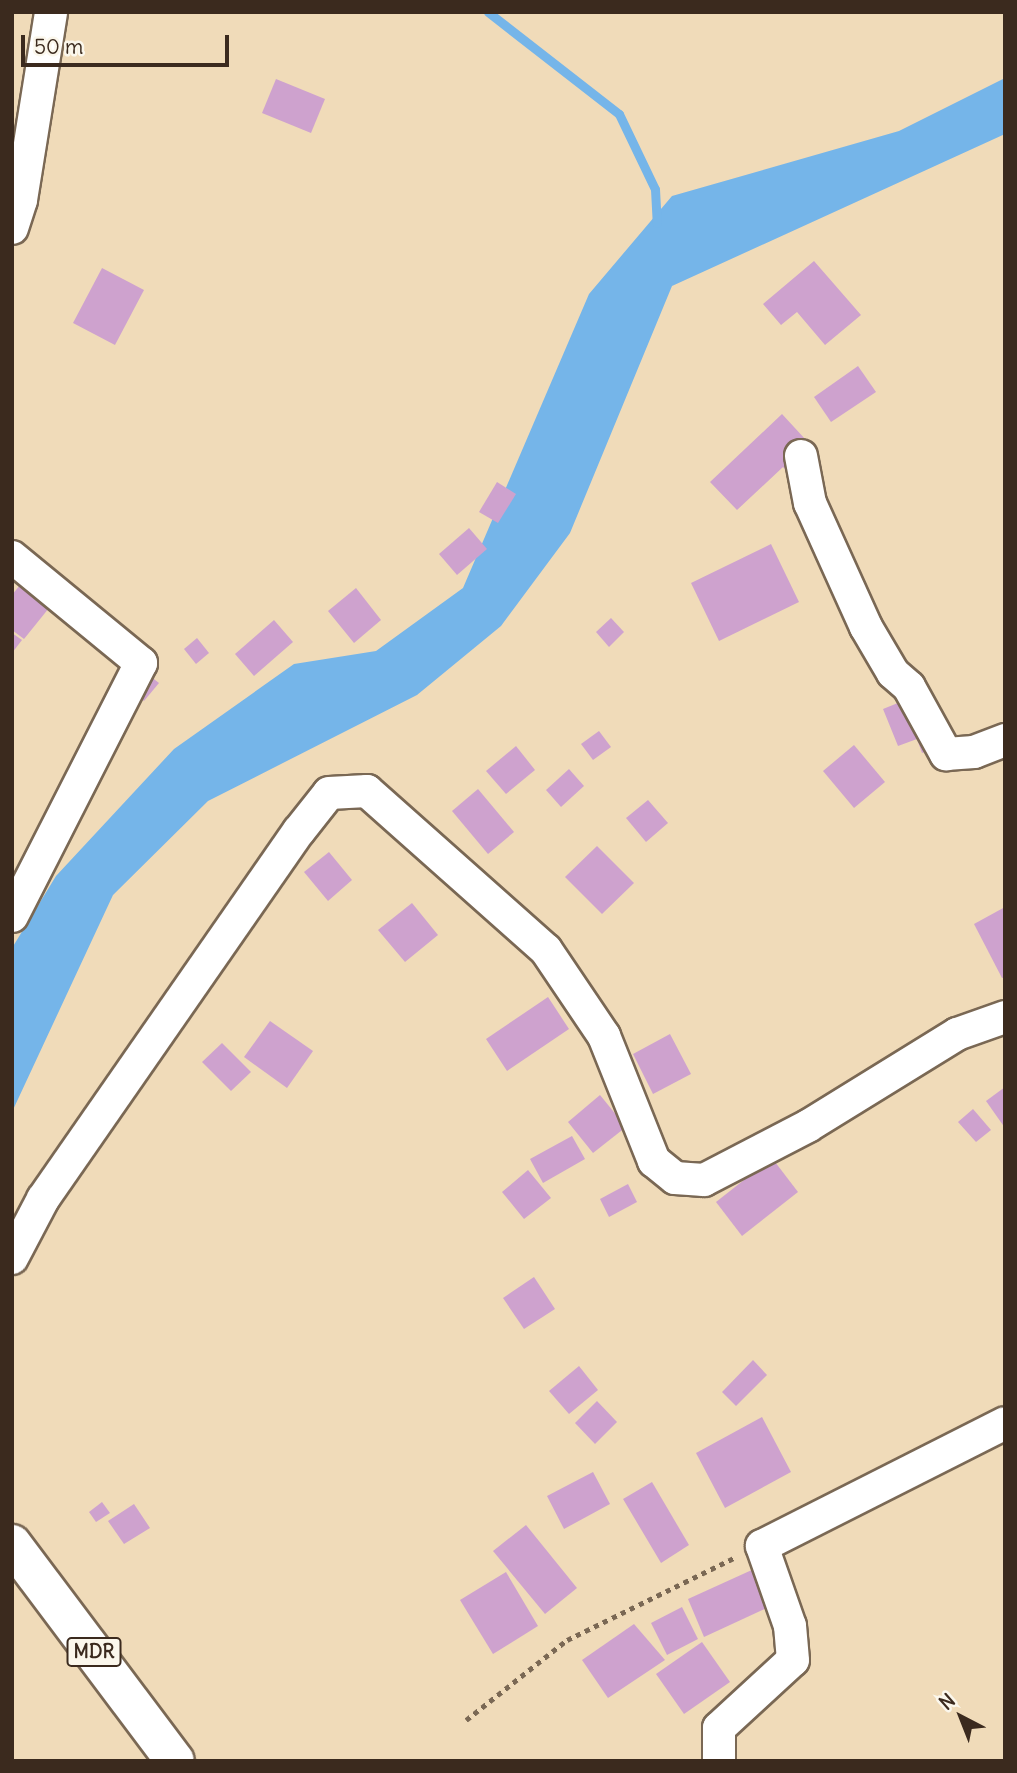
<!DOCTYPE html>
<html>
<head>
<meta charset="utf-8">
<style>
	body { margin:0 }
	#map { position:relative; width:1017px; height:1773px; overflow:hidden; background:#f0dbb9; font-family:Delius,sans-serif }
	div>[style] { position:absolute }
	.water>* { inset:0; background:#75b5e9 }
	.stream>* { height:9px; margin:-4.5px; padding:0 4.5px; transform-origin:4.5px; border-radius:4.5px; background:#75b5e9 }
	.building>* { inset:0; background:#cea2ce }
	.path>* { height:4.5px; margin-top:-2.25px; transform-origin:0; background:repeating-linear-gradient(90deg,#7a6854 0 5px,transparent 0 10px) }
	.roads { filter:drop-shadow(2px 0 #7a6854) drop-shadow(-2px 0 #7a6854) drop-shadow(0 2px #7a6854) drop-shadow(0 -2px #7a6854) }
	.minor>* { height:32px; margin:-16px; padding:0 16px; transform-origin:16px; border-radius:16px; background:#fff }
	.major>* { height:38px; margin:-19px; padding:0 19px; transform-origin:19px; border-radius:19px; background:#fff }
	span { translate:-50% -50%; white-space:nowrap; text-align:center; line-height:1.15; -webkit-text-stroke:5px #fbf7ec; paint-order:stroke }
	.shield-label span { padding:2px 5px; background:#fbf7ec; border:2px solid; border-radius:5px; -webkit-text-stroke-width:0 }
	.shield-label { font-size:19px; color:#3b2a1e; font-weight:700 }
	.frame { position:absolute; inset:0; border:14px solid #3b2a1e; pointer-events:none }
	.north { position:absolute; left:926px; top:1682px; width:70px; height:70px; -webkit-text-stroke:5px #fbf7ec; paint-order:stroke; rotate:318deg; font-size:19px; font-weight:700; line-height:28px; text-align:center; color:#3b2a1e }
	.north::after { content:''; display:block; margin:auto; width:24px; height:32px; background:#3b2a1e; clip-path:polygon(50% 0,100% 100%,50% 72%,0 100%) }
	.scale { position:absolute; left:21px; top:35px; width:208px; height:32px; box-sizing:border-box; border:4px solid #3b2a1e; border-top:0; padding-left:9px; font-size:21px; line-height:24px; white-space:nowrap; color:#3b2a1e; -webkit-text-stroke:5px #fbf7ec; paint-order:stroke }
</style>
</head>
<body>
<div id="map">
	<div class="water">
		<div style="clip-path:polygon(1005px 78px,1005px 134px,672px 286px,570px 533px,501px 626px,417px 695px,208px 801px,113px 895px,12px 1112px,12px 948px,56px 876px,174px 749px,294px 664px,376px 651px,463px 588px,589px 294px,672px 196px,899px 131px)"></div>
	</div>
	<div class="stream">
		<div style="left:488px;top:12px;width:166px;rotate:37.9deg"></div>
		<div style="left:619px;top:114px;width:83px;rotate:64.4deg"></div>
		<div style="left:655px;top:189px;width:34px;rotate:87deg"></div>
	</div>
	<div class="building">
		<div style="clip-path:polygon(276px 79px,325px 99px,311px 133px,262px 113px)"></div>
		<div style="clip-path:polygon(814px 261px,861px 315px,825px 345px,797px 312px,781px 325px,763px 304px)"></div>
		<div style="clip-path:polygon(102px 268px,144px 290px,115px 345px,73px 323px)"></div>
		<div style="clip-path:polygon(858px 366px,876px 392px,831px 422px,814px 397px)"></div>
		<div style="clip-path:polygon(782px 414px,818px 453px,793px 477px,783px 467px,737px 510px,710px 482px)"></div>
		<div style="clip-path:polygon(497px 482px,516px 494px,498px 523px,479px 512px)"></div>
		<div style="clip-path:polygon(469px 528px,487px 549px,457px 575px,439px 554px)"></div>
		<div style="clip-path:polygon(771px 544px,799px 602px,719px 641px,691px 583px)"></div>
		<div style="clip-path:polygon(20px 585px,49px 608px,24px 639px,12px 630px,12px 595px)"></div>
		<div style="clip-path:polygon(356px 588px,381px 620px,354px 643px,328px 611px)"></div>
		<div style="clip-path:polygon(611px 618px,624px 632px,609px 647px,596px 632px)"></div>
		<div style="clip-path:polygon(274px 620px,293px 642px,254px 676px,235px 654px)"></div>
		<div style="clip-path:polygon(12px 633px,22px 640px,12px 653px)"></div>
		<div style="clip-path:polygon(197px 638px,209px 653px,196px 664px,184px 649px)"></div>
		<div style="clip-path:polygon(150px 676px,159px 683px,144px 701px,135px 693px)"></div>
		<div style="clip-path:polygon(925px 692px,946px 743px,922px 753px,917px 739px,898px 746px,883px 709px)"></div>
		<div style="clip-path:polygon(599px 731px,611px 747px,593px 760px,581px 744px)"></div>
		<div style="clip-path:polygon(854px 745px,885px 782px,854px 808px,823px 771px)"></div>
		<div style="clip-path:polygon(516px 746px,535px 770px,506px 794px,486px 771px)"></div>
		<div style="clip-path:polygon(569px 769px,584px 786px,561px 807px,546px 790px)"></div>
		<div style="clip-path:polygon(478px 789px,514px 832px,488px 854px,452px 811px)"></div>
		<div style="clip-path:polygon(648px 800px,668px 823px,646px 842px,626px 818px)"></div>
		<div style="clip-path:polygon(597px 846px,634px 883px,602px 914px,565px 877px)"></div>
		<div style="clip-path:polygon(329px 852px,352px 880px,328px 901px,304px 872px)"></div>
		<div style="clip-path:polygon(412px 903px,438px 935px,405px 962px,378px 930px)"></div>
		<div style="clip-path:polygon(1005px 907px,1005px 977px,1002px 978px,974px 924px)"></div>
		<div style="clip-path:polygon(548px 997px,569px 1029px,507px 1071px,486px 1039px)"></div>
		<div style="clip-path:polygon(270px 1021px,313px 1051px,287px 1088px,244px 1057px)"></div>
		<div style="clip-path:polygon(670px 1034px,691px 1074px,653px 1094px,633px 1054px)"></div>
		<div style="clip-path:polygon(222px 1043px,251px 1072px,231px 1091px,202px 1062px)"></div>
		<div style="clip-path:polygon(1005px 1087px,1005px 1128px,986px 1101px)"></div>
		<div style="clip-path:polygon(600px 1095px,626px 1127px,593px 1153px,568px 1122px)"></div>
		<div style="clip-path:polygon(973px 1109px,991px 1130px,976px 1142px,958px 1122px)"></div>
		<div style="clip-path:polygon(572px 1136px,585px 1159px,543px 1183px,530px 1159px)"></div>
		<div style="clip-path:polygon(772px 1158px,798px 1192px,742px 1236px,716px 1202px)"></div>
		<div style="clip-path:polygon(528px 1170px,551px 1198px,524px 1219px,502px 1192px)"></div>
		<div style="clip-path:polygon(628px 1184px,637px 1202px,609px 1217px,600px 1199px)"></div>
		<div style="clip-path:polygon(534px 1277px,555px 1309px,524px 1329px,503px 1298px)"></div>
		<div style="clip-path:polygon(753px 1360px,767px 1375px,736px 1406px,722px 1392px)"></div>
		<div style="clip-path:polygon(579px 1366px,598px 1390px,569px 1414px,549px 1391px)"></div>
		<div style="clip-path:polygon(597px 1401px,617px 1422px,595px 1444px,575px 1423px)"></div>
		<div style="clip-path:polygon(762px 1417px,791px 1472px,725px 1508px,696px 1453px)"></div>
		<div style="clip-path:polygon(593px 1472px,610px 1504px,564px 1529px,547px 1496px)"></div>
		<div style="clip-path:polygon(652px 1482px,689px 1545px,661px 1563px,623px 1499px)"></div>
		<div style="clip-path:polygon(102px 1502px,110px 1513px,96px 1522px,89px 1512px)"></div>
		<div style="clip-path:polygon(134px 1504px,150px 1528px,124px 1544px,108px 1521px)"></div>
		<div style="clip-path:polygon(526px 1525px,577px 1588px,545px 1614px,493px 1551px)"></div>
		<div style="clip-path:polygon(754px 1569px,771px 1606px,704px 1637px,688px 1599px)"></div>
		<div style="clip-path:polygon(506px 1572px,538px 1626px,493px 1654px,460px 1600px)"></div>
		<div style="clip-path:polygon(682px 1607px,698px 1639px,667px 1655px,651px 1623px)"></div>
		<div style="clip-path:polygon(634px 1624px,665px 1660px,608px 1698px,582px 1660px)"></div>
		<div style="clip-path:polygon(702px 1642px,730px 1682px,684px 1714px,656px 1674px)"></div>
	</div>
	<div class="path">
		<div style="left:466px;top:1720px;width:129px;rotate:-38.4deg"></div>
		<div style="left:567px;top:1640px;width:188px;rotate:-26.2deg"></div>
	</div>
	<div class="roads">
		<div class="minor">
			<div style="left:12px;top:228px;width:29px;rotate:-72deg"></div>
			<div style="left:21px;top:200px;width:190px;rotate:-80.9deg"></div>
			<div style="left:801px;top:456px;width:48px;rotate:79.2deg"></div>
			<div style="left:810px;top:503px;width:136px;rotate:65.7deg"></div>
			<div style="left:866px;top:627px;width:53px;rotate:59.6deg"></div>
			<div style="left:893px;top:673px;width:21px;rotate:41deg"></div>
			<div style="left:909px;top:687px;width:77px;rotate:61.1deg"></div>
			<div style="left:946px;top:754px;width:28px;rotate:-4deg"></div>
			<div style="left:974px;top:752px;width:33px;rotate:-21deg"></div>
			<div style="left:12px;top:557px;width:167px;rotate:39.4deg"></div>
			<div style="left:141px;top:663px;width:284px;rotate:117deg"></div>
			<div style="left:12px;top:1258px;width:67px;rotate:-62.3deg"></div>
			<div style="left:43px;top:1199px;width:448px;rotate:-55.2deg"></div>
			<div style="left:299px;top:831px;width:48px;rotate:-51.7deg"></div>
			<div style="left:329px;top:793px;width:38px;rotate:-3deg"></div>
			<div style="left:367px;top:791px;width:239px;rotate:41.6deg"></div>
			<div style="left:546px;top:950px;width:104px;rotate:56deg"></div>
			<div style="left:604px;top:1036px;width:135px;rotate:68.2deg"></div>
			<div style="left:654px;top:1161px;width:27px;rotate:39deg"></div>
			<div style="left:675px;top:1178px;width:29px;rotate:4deg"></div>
			<div style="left:704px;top:1180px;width:117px;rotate:-27.4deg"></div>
			<div style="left:808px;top:1126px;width:175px;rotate:-31.7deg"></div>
			<div style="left:957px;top:1034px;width:51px;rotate:-19.5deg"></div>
			<div style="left:719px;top:1761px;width:33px;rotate:-90deg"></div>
			<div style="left:719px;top:1728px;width:100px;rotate:-42.6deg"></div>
			<div style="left:793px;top:1660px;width:34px;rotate:-95deg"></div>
			<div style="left:790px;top:1626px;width:85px;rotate:-109.3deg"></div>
			<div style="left:762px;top:1546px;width:272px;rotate:-26.8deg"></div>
		</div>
		<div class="major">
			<div style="left:12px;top:1544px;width:271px;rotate:53.1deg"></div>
		</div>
	</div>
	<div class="shield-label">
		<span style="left:94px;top:1652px">MDR</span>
	</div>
	<div class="frame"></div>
	<div class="north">N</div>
	<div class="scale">50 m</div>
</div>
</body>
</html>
